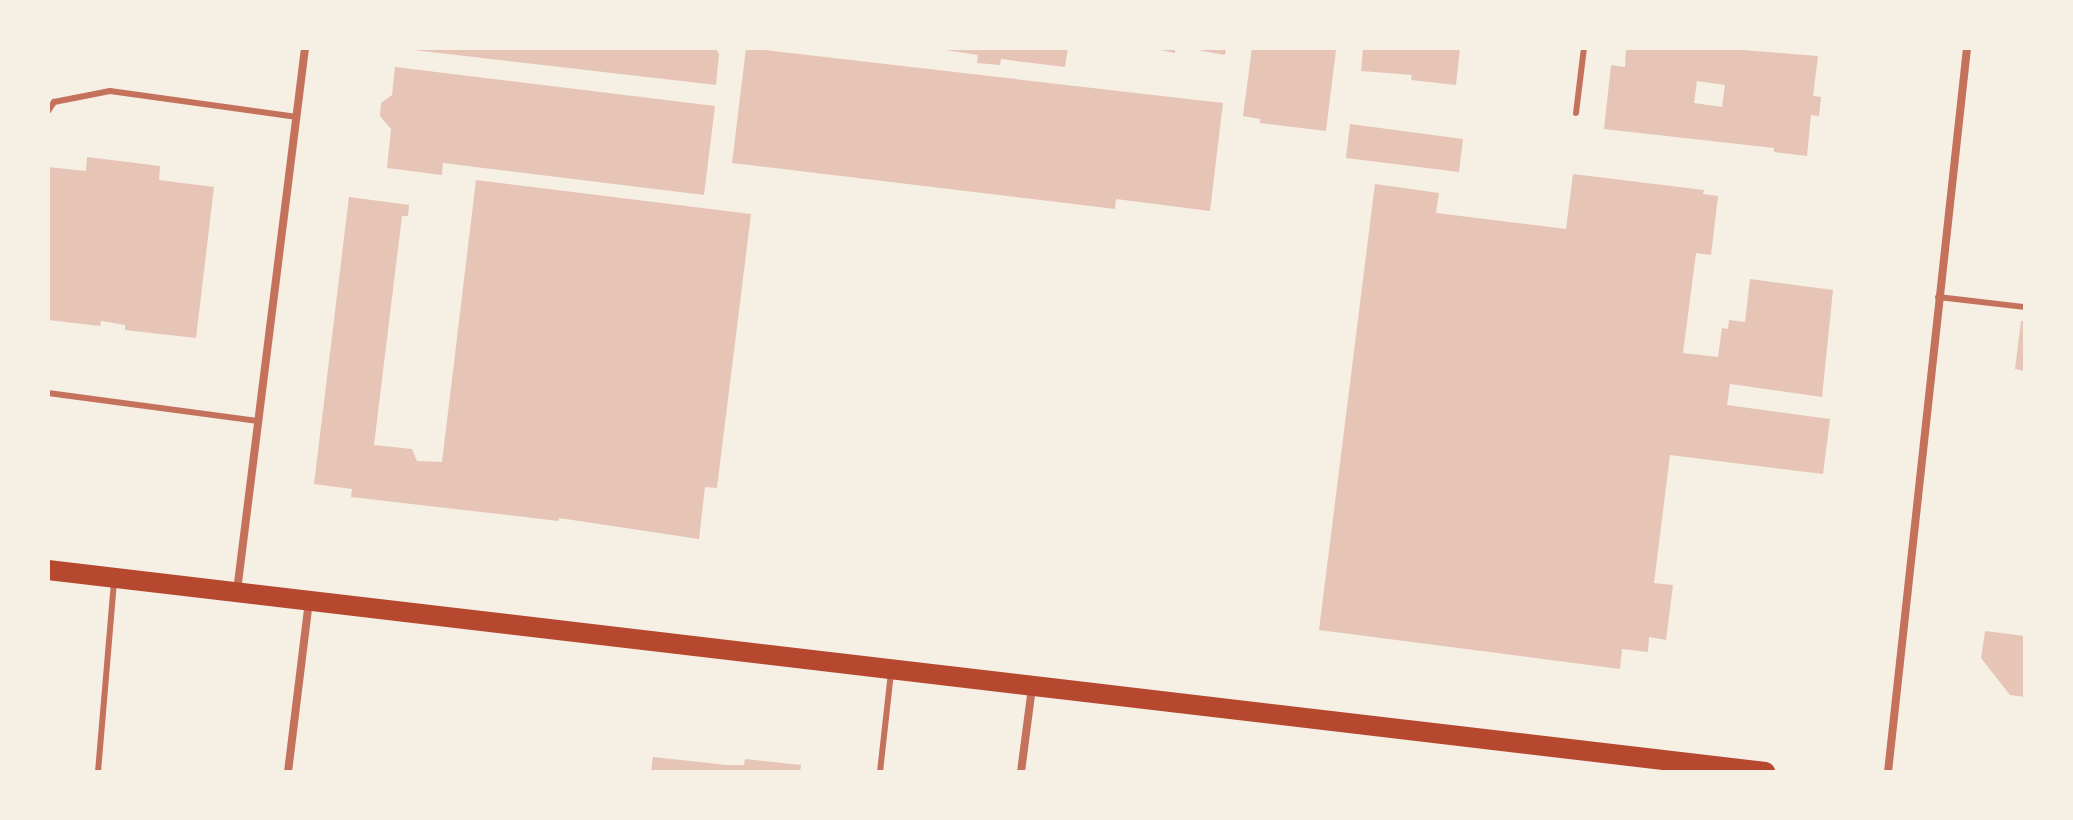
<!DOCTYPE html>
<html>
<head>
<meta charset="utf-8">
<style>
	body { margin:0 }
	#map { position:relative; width:2073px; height:820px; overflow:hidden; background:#f6efe4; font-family:Manrope,sans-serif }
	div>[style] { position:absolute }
	.building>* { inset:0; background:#e6c5b7 }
	.service>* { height:6px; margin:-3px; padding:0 3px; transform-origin:3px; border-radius:3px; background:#c5725c }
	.minor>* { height:8px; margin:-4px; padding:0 4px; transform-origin:4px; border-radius:4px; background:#c5725c }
	.primary>* { height:20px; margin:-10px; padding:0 10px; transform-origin:10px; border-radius:10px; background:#b5482f }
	span { translate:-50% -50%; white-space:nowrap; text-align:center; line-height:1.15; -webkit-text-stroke:6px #f6efe4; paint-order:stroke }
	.frame { position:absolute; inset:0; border:50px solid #f6efe4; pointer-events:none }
</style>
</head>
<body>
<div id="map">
	<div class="building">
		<div style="clip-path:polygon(396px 48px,716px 48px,719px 54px,716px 85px)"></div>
		<div style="clip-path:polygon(746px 48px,1223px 103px,1210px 211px,1116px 199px,1115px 209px,732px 163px)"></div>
		<div style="clip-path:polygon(932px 48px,1068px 48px,1065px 67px,1001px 59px,1000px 65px,977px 63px,978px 55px)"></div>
		<div style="clip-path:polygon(1151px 48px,1175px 48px,1175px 53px)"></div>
		<div style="clip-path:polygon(1186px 48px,1226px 48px,1225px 55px)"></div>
		<div style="clip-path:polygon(1252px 48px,1336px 50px,1326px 131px,1260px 123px,1260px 119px,1243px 116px)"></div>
		<div style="clip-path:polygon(1363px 48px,1460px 48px,1456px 85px,1411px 80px,1412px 75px,1361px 71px)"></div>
		<div style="clip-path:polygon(evenodd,1626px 48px,1718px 48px,1818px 56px,1813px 96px,1821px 97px,1819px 116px,1811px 115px,1807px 156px,1774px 152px,1774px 148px,1604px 129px,1611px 65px,1625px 67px,1626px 48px,1697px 81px,1725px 85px,1722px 107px,1694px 103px,1697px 81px)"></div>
		<div style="clip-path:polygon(395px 67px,715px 106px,704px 195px,443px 163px,442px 175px,387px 168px,391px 129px,380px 116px,381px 103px,392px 95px)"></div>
		<div style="clip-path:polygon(1350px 124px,1463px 139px,1459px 172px,1346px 158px)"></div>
		<div style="clip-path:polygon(87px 157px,160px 166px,159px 180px,214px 187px,196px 338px,125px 330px,125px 325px,101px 321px,100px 326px,48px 320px,48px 167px,86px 171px)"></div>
		<div style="clip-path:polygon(1573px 174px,1704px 190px,1703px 194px,1718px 196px,1711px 255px,1696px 253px,1683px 353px,1718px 357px,1722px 328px,1728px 329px,1729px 320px,1745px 322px,1750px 279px,1833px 290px,1822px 397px,1730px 384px,1727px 405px,1830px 419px,1823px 474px,1670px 455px,1654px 583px,1673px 585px,1666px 640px,1649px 637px,1648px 652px,1622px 649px,1620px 669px,1319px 630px,1375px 184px,1439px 193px,1436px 213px,1566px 229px)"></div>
		<div style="clip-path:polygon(476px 180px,751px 214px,717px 488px,705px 487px,699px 539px,559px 518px,559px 521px,351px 497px,352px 489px,314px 484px,349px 197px,409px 205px,408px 216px,402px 216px,374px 445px,412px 449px,417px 461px,442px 462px)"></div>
		<div style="clip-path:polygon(2021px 321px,2025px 321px,2025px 371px,2015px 369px)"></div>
		<div style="clip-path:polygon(1985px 631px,2025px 636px,2025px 697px,2010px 695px,1981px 658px)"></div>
		<div style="clip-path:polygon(653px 757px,727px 765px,744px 765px,745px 759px,801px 765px,800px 772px,651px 772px)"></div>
	</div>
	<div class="service">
		<div style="left:48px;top:111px;width:11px;rotate:-56deg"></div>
		<div style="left:54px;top:102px;width:57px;rotate:-11.1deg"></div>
		<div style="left:110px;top:91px;width:189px;rotate:7.9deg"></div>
		<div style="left:1576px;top:113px;width:65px;rotate:-83deg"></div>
		<div style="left:1938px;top:297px;width:88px;rotate:6.6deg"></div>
		<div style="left:48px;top:393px;width:213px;rotate:7.6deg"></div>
		<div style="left:98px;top:772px;width:193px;rotate:-85.2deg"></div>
		<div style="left:880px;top:772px;width:100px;rotate:-83.7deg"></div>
	</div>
	<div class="minor">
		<div style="left:237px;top:591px;width:547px;rotate:-82.86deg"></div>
		<div style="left:288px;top:772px;width:172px;rotate:-83deg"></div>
		<div style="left:1021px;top:772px;width:86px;rotate:-82.6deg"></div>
		<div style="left:1888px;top:772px;width:728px;rotate:-83.77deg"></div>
	</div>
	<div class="primary">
		<div style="left:48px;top:570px;width:1729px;rotate:6.71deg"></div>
	</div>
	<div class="frame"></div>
</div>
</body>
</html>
